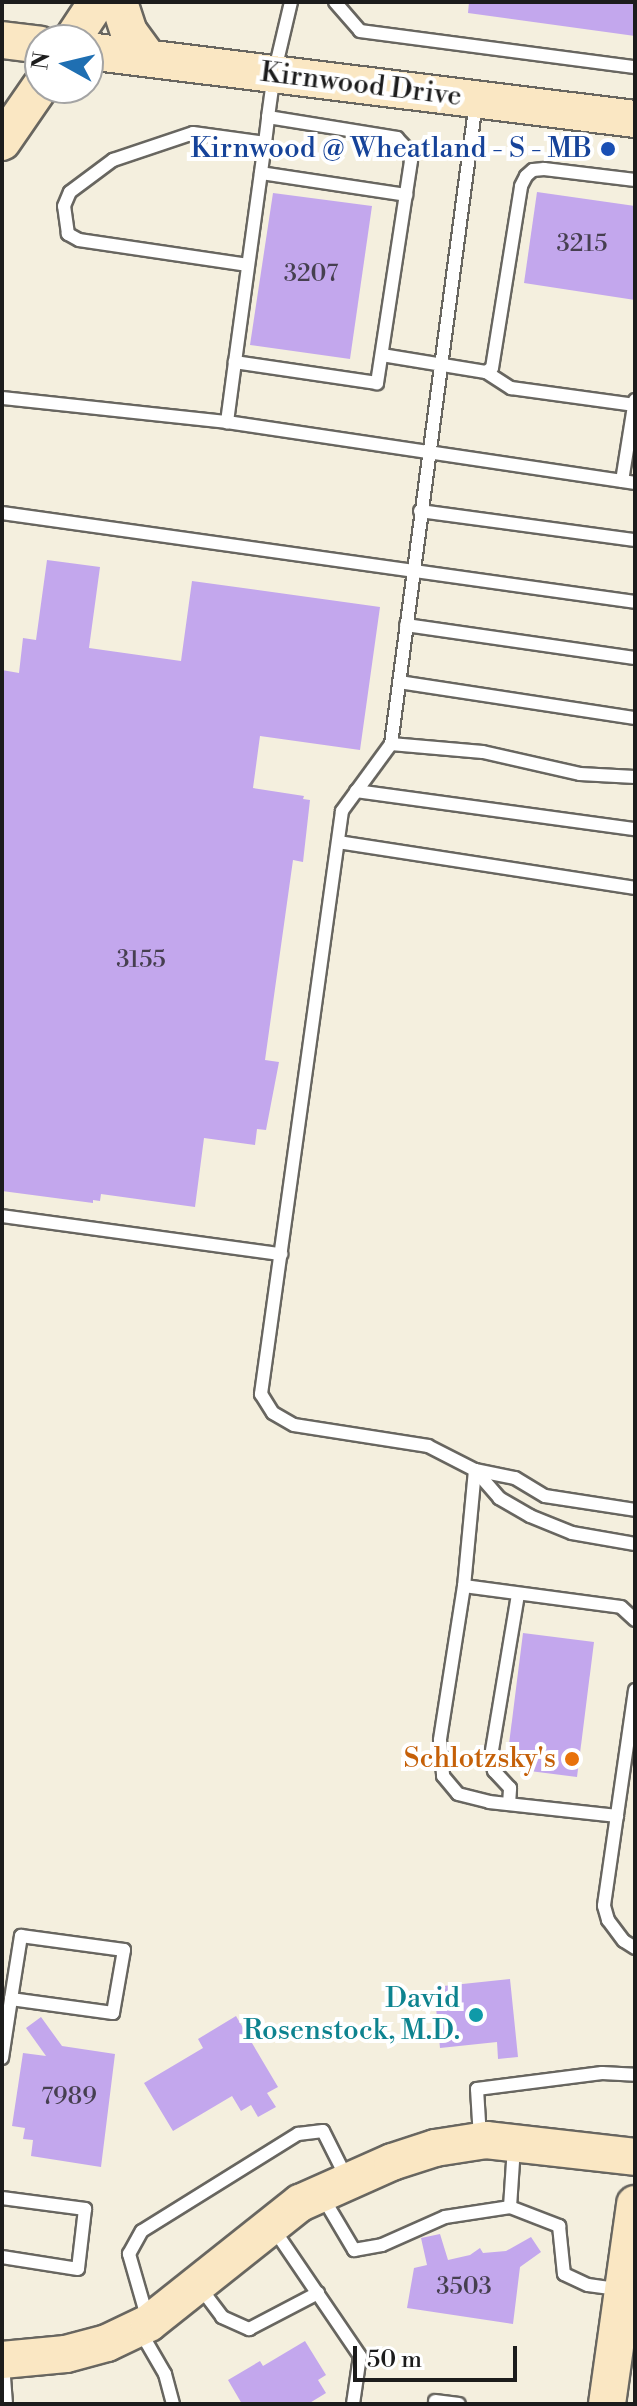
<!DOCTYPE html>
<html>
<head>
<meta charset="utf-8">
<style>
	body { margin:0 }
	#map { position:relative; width:637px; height:2406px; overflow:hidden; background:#f4efde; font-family:"Libre Bodoni",serif }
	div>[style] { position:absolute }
	.building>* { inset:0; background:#c3a7ed }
	.roads { filter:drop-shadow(2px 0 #686660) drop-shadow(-2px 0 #686660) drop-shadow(0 2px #686660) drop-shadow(0 -2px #686660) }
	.lane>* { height:12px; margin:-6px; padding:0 6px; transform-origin:6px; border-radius:6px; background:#fff }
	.secondary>* { height:36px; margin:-18px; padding:0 18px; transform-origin:18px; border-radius:18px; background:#fae7c3 }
	.dots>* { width:22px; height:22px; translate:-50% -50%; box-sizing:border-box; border:4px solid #fff; border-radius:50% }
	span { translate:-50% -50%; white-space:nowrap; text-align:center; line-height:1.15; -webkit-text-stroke:8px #fff; paint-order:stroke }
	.number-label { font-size:24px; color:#463f50 }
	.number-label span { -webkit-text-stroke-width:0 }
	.street-label { font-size:28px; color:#1c1c1c }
	.transit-label { font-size:28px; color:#164399 }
	.right { translate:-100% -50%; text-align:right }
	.food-label { font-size:28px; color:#c56008 }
	.culture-label { font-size:28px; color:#0d838f }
	.frame { position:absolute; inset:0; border:4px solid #1c1c1c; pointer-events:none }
	.north { position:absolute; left:24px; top:24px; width:80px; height:80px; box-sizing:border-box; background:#fff; border:2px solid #a4a4a4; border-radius:50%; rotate:278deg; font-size:22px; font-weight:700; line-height:32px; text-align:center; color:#1c1c1c }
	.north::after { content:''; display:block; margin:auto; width:28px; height:36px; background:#1f6fb2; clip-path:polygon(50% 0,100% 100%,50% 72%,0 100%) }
	.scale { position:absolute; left:353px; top:2346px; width:164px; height:36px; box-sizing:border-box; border:4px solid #1c1c1c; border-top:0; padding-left:10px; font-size:24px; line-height:28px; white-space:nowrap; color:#1c1c1c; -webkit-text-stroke:6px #fff; paint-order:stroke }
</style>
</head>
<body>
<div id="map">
	<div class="building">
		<div style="clip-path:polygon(469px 2px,635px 2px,635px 36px,468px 13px)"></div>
		<div style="clip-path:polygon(537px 192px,635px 206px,635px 300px,524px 283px)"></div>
		<div style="clip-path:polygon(273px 193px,372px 206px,350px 359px,250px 345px)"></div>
		<div style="clip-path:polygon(47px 560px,100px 567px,89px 648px,181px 661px,192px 581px,380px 607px,360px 750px,260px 736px,253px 788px,304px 796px,303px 799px,310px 800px,303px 862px,293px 860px,265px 1060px,279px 1062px,266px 1130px,257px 1129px,255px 1145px,204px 1138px,195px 1207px,101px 1194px,100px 1201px,93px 1200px,93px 1203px,2px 1191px,2px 670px,19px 673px,23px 638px,36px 640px)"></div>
		<div style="clip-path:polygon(523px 1633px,594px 1642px,577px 1777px,506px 1768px)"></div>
		<div style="clip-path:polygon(510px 1979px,518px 2057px,498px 2059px,497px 2042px,440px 2048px,434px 1987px)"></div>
		<div style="clip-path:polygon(236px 2016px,278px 2087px,267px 2093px,276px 2107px,258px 2117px,251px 2105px,241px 2111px,232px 2096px,173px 2131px,144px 2083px,203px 2048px,198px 2039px)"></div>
		<div style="clip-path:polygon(41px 2017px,62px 2046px,115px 2054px,101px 2167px,31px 2156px,33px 2140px,23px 2139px,25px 2128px,12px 2126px,23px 2053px,46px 2056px,26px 2028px)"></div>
		<div style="clip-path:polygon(440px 2234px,448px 2260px,470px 2255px,480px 2248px,483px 2253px,506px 2251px,531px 2237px,541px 2252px,520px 2267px,513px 2324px,407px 2308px,414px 2268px,427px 2265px,421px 2238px)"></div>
		<div style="clip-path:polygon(305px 2341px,326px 2375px,318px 2380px,326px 2393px,308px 2404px,242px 2404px,228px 2380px,260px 2361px,263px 2366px)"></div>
	</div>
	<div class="roads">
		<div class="lane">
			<div style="left:335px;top:2px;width:38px;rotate:49deg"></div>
			<div style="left:360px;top:31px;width:277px;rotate:7.5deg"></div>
			<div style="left:476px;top:102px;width:648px;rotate:97.54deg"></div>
			<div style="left:391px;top:744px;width:83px;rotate:126.2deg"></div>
			<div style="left:342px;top:811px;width:589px;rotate:97.91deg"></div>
			<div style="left:261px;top:1394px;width:22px;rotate:58deg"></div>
			<div style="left:273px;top:1413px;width:24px;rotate:30deg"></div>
			<div style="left:294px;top:1425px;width:136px;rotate:8.9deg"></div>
			<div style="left:428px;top:1446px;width:53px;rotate:27.1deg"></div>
			<div style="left:475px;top:1470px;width:41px;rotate:11.3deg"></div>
			<div style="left:515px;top:1478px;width:35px;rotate:31deg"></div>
			<div style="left:545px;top:1496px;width:91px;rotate:8.8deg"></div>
			<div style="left:268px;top:117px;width:131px;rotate:9.2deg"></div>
			<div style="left:397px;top:138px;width:16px;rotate:47deg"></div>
			<div style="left:408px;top:150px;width:11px;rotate:75deg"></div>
			<div style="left:411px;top:161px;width:225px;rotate:98.7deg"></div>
			<div style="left:377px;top:383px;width:144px;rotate:-171.6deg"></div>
			<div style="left:235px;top:362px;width:221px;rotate:-82.2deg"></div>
			<div style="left:265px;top:143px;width:26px;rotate:-83deg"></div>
			<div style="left:268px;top:117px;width:43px;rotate:-82.1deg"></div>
			<div style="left:274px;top:74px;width:74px;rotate:-76.7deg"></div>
			<div style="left:261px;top:173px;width:147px;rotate:8.6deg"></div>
			<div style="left:248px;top:265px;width:171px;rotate:-171.6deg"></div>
			<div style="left:79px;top:240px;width:13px;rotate:-151deg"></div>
			<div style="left:68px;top:234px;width:28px;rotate:-98deg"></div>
			<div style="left:64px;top:206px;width:15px;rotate:-67deg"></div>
			<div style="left:70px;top:192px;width:54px;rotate:-36.7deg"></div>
			<div style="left:113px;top:160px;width:84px;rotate:-18.6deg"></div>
			<div style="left:193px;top:133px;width:73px;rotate:7.9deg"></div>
			<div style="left:382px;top:355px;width:105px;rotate:9.3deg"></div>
			<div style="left:486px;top:372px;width:30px;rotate:33deg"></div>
			<div style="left:511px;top:388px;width:125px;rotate:7.8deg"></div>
			<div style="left:235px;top:362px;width:61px;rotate:97.6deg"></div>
			<div style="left:227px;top:422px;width:413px;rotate:8.5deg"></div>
			<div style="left:486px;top:372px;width:7px;rotate:-34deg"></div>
			<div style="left:492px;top:368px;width:184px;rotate:-80.9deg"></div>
			<div style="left:521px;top:186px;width:11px;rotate:-63deg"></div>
			<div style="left:526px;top:176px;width:9px;rotate:-41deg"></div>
			<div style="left:533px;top:170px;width:11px;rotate:-5deg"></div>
			<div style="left:544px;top:169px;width:92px;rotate:6.9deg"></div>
			<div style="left:2px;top:398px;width:226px;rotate:6.1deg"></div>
			<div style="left:622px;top:481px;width:82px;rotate:-80.9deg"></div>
			<div style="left:420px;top:511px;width:217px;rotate:7.7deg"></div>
			<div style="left:2px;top:513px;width:639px;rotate:8deg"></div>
			<div style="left:406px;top:625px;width:231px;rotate:8.2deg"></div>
			<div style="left:399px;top:682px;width:239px;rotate:8.7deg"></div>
			<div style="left:391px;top:744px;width:92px;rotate:5deg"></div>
			<div style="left:483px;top:752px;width:99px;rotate:12.8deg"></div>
			<div style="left:580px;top:774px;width:55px;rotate:3.1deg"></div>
			<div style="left:356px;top:791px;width:282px;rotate:7.8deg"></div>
			<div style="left:338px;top:842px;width:301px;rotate:8.8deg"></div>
			<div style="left:2px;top:1216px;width:282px;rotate:7.8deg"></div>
			<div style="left:475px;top:1470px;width:117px;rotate:95.4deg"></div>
			<div style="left:464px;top:1586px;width:158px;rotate:7.6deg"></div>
			<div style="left:621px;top:1607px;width:19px;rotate:43deg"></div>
			<div style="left:475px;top:1470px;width:37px;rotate:49deg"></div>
			<div style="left:499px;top:1498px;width:36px;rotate:30deg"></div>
			<div style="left:530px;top:1516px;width:45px;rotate:22deg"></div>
			<div style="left:572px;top:1533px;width:64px;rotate:9.9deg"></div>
			<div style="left:464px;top:1586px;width:156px;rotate:98.9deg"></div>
			<div style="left:440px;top:1740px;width:36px;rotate:85deg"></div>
			<div style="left:443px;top:1776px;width:23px;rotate:50deg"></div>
			<div style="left:458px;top:1794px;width:32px;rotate:14deg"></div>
			<div style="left:489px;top:1802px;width:129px;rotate:6.2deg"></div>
			<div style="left:635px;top:1690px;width:218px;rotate:98.2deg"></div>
			<div style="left:604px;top:1906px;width:15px;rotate:74deg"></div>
			<div style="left:608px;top:1920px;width:26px;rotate:53deg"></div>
			<div style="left:624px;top:1941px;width:13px;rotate:32deg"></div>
			<div style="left:509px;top:1804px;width:16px;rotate:-86deg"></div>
			<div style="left:510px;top:1788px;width:23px;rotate:-133deg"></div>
			<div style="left:494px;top:1771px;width:15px;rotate:-101deg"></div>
			<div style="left:491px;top:1756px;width:164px;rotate:-80.5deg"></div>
			<div style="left:2px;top:2058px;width:60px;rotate:-81.3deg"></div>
			<div style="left:11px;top:1999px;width:64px;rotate:-81deg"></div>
			<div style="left:21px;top:1936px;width:104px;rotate:7.7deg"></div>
			<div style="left:124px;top:1950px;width:64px;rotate:99.9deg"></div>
			<div style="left:113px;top:2013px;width:103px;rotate:-172.2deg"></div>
			<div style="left:480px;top:2138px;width:49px;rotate:-93.5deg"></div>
			<div style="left:477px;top:2089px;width:126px;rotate:-7.3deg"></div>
			<div style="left:602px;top:2073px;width:33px;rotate:3deg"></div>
			<div style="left:322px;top:2196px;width:63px;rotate:59.3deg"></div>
			<div style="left:354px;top:2250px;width:28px;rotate:-10deg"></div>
			<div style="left:382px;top:2245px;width:69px;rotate:-24deg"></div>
			<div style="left:445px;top:2217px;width:66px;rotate:-8.7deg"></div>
			<div style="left:510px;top:2207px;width:60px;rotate:-86.2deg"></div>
			<div style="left:2px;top:2198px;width:84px;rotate:7.5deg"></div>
			<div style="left:85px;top:2209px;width:60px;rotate:96.7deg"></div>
			<div style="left:78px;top:2269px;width:77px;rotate:-171deg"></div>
			<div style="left:510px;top:2207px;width:53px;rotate:21.2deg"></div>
			<div style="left:559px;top:2226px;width:48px;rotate:84.1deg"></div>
			<div style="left:564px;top:2274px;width:26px;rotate:25deg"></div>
			<div style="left:588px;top:2285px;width:30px;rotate:8deg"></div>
			<div style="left:273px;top:2228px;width:155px;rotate:55.8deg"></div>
			<div style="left:360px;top:2356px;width:49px;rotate:98.3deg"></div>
			<div style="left:199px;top:2286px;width:39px;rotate:53deg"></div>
			<div style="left:222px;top:2317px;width:30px;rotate:24deg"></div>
			<div style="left:249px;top:2329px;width:78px;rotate:-27.6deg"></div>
			<div style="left:148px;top:2320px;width:69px;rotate:-106.1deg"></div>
			<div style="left:129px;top:2254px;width:26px;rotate:-61deg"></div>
			<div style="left:142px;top:2231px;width:184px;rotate:-31.9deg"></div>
			<div style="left:298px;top:2134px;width:25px;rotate:-7deg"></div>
			<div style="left:323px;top:2131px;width:54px;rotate:63.4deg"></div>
			<div style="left:140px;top:2331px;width:50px;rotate:59.8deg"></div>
			<div style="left:165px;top:2374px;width:31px;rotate:75deg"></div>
			<div style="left:3px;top:2364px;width:40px;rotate:85.7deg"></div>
			<div style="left:435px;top:2401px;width:24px;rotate:7deg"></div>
		</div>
		<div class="secondary">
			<div style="left:119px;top:2px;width:32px;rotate:72deg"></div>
			<div style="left:129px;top:32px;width:32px;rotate:54deg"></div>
			<div style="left:2px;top:40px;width:38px;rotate:7deg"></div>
			<div style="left:72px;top:40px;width:45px;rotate:-56.7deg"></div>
			<div style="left:88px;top:51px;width:551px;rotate:7.09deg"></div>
			<div style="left:2px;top:142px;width:67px;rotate:-55.4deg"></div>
			<div style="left:2px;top:2360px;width:64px;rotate:-5.4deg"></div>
			<div style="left:66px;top:2354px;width:42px;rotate:-15deg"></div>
			<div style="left:107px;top:2343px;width:47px;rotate:-25.5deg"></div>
			<div style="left:149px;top:2323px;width:193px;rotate:-38.5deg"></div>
			<div style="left:300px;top:2203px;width:101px;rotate:-24deg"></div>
			<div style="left:392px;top:2162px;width:45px;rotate:-18deg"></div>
			<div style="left:435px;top:2148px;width:52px;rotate:-8.9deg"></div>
			<div style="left:486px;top:2140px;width:150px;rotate:6.5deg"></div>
			<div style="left:607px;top:2404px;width:202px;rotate:-82deg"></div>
		</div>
	</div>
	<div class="dots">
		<div style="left:608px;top:149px;background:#1a4fb4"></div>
		<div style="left:572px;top:1759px;background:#e8710a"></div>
		<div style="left:476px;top:2015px;background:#0f9aa8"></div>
	</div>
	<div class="number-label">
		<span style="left:582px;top:245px">3215</span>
		<span style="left:311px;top:275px">3207</span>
		<span style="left:141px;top:961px">3155</span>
		<span style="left:69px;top:2098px">7989</span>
		<span style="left:464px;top:2288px">3503</span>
	</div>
	<div class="street-label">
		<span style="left:361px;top:85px;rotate:7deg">Kirnwood Drive</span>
	</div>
	<div class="transit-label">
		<span class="right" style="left:592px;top:149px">Kirnwood @ Wheatland - S - MB</span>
	</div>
	<div class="food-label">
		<span class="right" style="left:556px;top:1759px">Schlotzsky's</span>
	</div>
	<div class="culture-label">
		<span class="right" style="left:460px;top:2015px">David<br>Rosenstock, M.D.</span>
	</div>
	<div class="frame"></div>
	<div class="north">N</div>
	<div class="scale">50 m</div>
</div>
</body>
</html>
